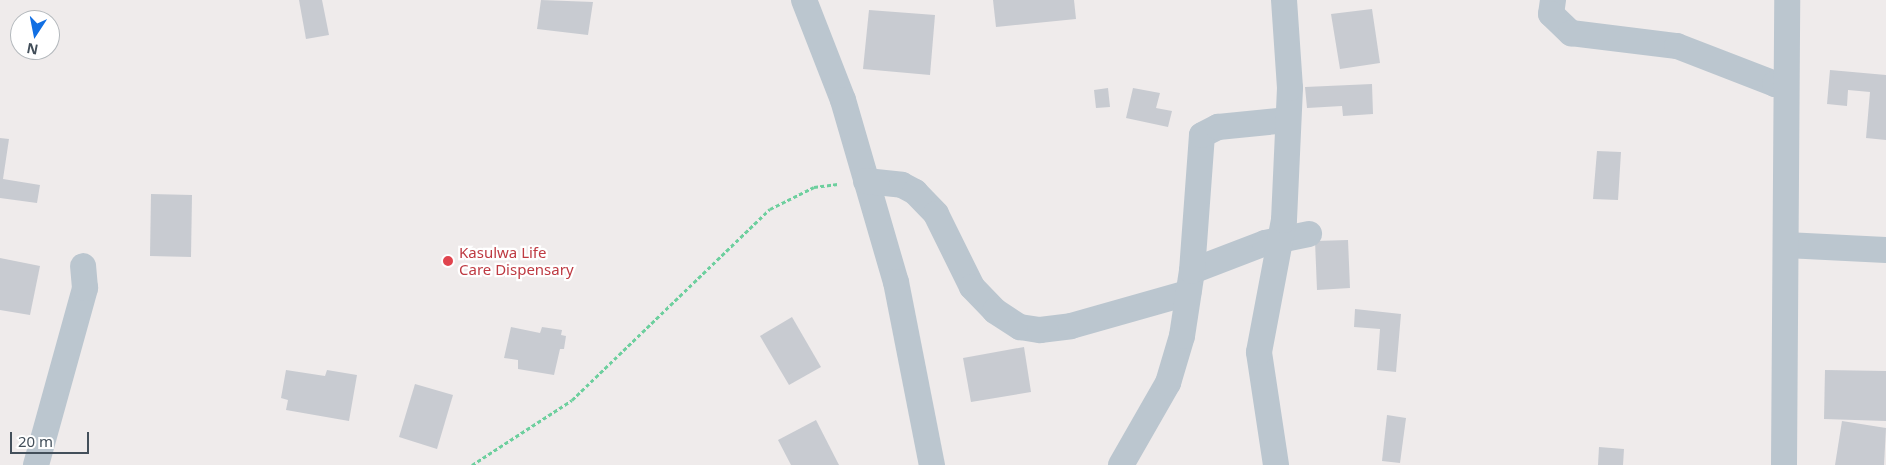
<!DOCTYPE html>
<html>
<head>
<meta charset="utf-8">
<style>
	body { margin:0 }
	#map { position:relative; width:1886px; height:465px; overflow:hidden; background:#efebeb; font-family:"Noto Sans",sans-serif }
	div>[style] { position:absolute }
	.building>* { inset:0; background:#c8cbd1 }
	.path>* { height:3px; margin-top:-1.5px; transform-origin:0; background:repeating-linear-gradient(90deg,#6dcf9e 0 4px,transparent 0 6.5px) }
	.street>* { height:26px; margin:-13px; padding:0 13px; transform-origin:13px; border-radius:13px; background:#bbc6cf }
	.dots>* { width:14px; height:14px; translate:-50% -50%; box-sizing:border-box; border:2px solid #fff; border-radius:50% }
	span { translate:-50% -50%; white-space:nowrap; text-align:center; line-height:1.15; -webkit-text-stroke:4.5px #fff; paint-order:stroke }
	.health-label { font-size:15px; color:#be3a42 }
	.left { translate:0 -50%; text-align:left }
	.north { position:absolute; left:10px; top:10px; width:50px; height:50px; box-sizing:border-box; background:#fff; border:1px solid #b4b9bd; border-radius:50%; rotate:191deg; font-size:14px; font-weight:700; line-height:20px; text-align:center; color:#434f5a }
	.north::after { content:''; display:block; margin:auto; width:18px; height:22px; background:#116fe3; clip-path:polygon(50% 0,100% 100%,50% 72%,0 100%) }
	.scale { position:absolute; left:10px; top:432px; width:79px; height:22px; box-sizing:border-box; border:2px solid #434f5a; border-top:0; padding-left:6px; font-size:15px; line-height:18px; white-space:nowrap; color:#434f5a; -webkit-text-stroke:4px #fff; paint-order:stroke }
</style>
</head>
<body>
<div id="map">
	<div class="building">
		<div style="clip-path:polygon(299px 0,322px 0,329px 35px,306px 39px)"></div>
		<div style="clip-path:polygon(541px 0,593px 2px,588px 35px,537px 29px)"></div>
		<div style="clip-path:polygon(993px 0,1074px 0,1076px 19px,996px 27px)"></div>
		<div style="clip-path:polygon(1372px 9px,1380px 63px,1340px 69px,1331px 14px)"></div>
		<div style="clip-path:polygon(869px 10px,935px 15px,930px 75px,863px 69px)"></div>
		<div style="clip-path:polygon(1830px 70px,1886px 75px,1886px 140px,1866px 138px,1870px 92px,1848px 90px,1847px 106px,1827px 104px)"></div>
		<div style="clip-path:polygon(1372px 84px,1373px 114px,1343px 116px,1342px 106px,1307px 108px,1305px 87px)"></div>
		<div style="clip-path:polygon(1108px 88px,1110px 107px,1096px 108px,1094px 90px)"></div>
		<div style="clip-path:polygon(1133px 88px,1160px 93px,1156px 108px,1172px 111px,1168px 127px,1126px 118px)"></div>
		<div style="clip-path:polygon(0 138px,9px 139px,3px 179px,40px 185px,37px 203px,0 198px)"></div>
		<div style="clip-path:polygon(1597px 151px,1621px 152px,1618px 200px,1593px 199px)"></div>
		<div style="clip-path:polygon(151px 194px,192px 195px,191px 257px,150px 256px)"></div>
		<div style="clip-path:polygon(1348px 240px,1350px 288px,1317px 290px,1315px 241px)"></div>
		<div style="clip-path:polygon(0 258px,40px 266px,30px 315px,0 310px)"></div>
		<div style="clip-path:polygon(1355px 309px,1401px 314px,1396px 372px,1377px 370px,1380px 329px,1354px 327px)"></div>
		<div style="clip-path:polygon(792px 317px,821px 367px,789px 385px,760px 336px)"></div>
		<div style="clip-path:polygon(511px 327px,540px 333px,542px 327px,562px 330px,561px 335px,566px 336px,564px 349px,560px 349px,554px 375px,518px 369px,518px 360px,504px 358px)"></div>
		<div style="clip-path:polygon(1024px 347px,1031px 392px,971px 402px,963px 358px)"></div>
		<div style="clip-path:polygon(286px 370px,325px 376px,327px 370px,357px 375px,349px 421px,286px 410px,288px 400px,281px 398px)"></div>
		<div style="clip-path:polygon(1825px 370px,1886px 371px,1886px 421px,1824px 419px)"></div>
		<div style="clip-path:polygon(415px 384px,453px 395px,437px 449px,399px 437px)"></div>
		<div style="clip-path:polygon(1387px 415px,1406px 418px,1400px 463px,1382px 461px)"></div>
		<div style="clip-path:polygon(816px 420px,839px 465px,791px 465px,778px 440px)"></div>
		<div style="clip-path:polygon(1842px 421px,1886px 428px,1884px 465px,1835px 465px)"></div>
		<div style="clip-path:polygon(1599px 447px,1624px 449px,1623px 465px,1598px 465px)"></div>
	</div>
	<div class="path">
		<div style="left:472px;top:465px;width:119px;rotate:-33deg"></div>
		<div style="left:572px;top:400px;width:275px;rotate:-44deg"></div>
		<div style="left:770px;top:209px;width:49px;rotate:-26.6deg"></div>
		<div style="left:814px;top:187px;width:26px;rotate:-7deg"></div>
	</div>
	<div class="street">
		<div style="left:804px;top:0;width:107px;rotate:68.7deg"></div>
		<div style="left:843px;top:100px;width:190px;rotate:73.8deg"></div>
		<div style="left:896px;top:282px;width:187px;rotate:78.9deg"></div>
		<div style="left:1553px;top:0;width:14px;rotate:98deg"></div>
		<div style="left:1551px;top:14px;width:28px;rotate:44deg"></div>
		<div style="left:1571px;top:33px;width:107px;rotate:7deg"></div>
		<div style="left:1677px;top:46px;width:105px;rotate:21.2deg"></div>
		<div style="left:1775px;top:84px;width:12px;rotate:-24deg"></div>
		<div style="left:866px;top:181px;width:36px;rotate:6deg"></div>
		<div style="left:902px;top:185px;width:15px;rotate:28deg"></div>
		<div style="left:915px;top:192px;width:30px;rotate:46deg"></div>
		<div style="left:936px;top:214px;width:81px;rotate:63.7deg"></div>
		<div style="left:972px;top:287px;width:33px;rotate:46deg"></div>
		<div style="left:995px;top:311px;width:30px;rotate:33deg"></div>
		<div style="left:1020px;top:327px;width:20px;rotate:9deg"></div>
		<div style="left:1040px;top:330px;width:31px;rotate:-7deg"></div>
		<div style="left:1071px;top:326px;width:122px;rotate:-15.8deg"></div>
		<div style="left:1786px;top:245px;width:100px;rotate:2.9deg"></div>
		<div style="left:1192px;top:271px;width:78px;rotate:-21deg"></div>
		<div style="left:1265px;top:243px;width:45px;rotate:-11.6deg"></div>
		<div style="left:36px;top:465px;width:184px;rotate:-74.5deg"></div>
		<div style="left:85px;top:288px;width:22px;rotate:-95deg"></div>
		<div style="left:1121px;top:465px;width:95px;rotate:-60.2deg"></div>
		<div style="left:1168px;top:383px;width:49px;rotate:-73.4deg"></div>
		<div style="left:1182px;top:336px;width:66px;rotate:-81.3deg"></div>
		<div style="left:1192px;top:271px;width:136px;rotate:-85.8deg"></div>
		<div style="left:1202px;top:135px;width:18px;rotate:-27deg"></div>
		<div style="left:1218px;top:127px;width:70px;rotate:-5.7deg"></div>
		<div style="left:1276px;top:465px;width:114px;rotate:-98.6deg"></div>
		<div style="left:1259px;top:352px;width:134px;rotate:-79.3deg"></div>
		<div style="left:1284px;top:220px;width:132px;rotate:-87.4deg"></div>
		<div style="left:1290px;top:88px;width:88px;rotate:-93.9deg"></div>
		<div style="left:1784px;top:465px;width:465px;rotate:-89.6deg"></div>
	</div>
	<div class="dots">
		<div style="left:448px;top:261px;background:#e0444e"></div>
	</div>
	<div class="health-label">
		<span class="left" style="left:459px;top:261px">Kasulwa Life<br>Care Dispensary</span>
	</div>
	<div class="north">N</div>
	<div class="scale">20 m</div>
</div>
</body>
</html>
